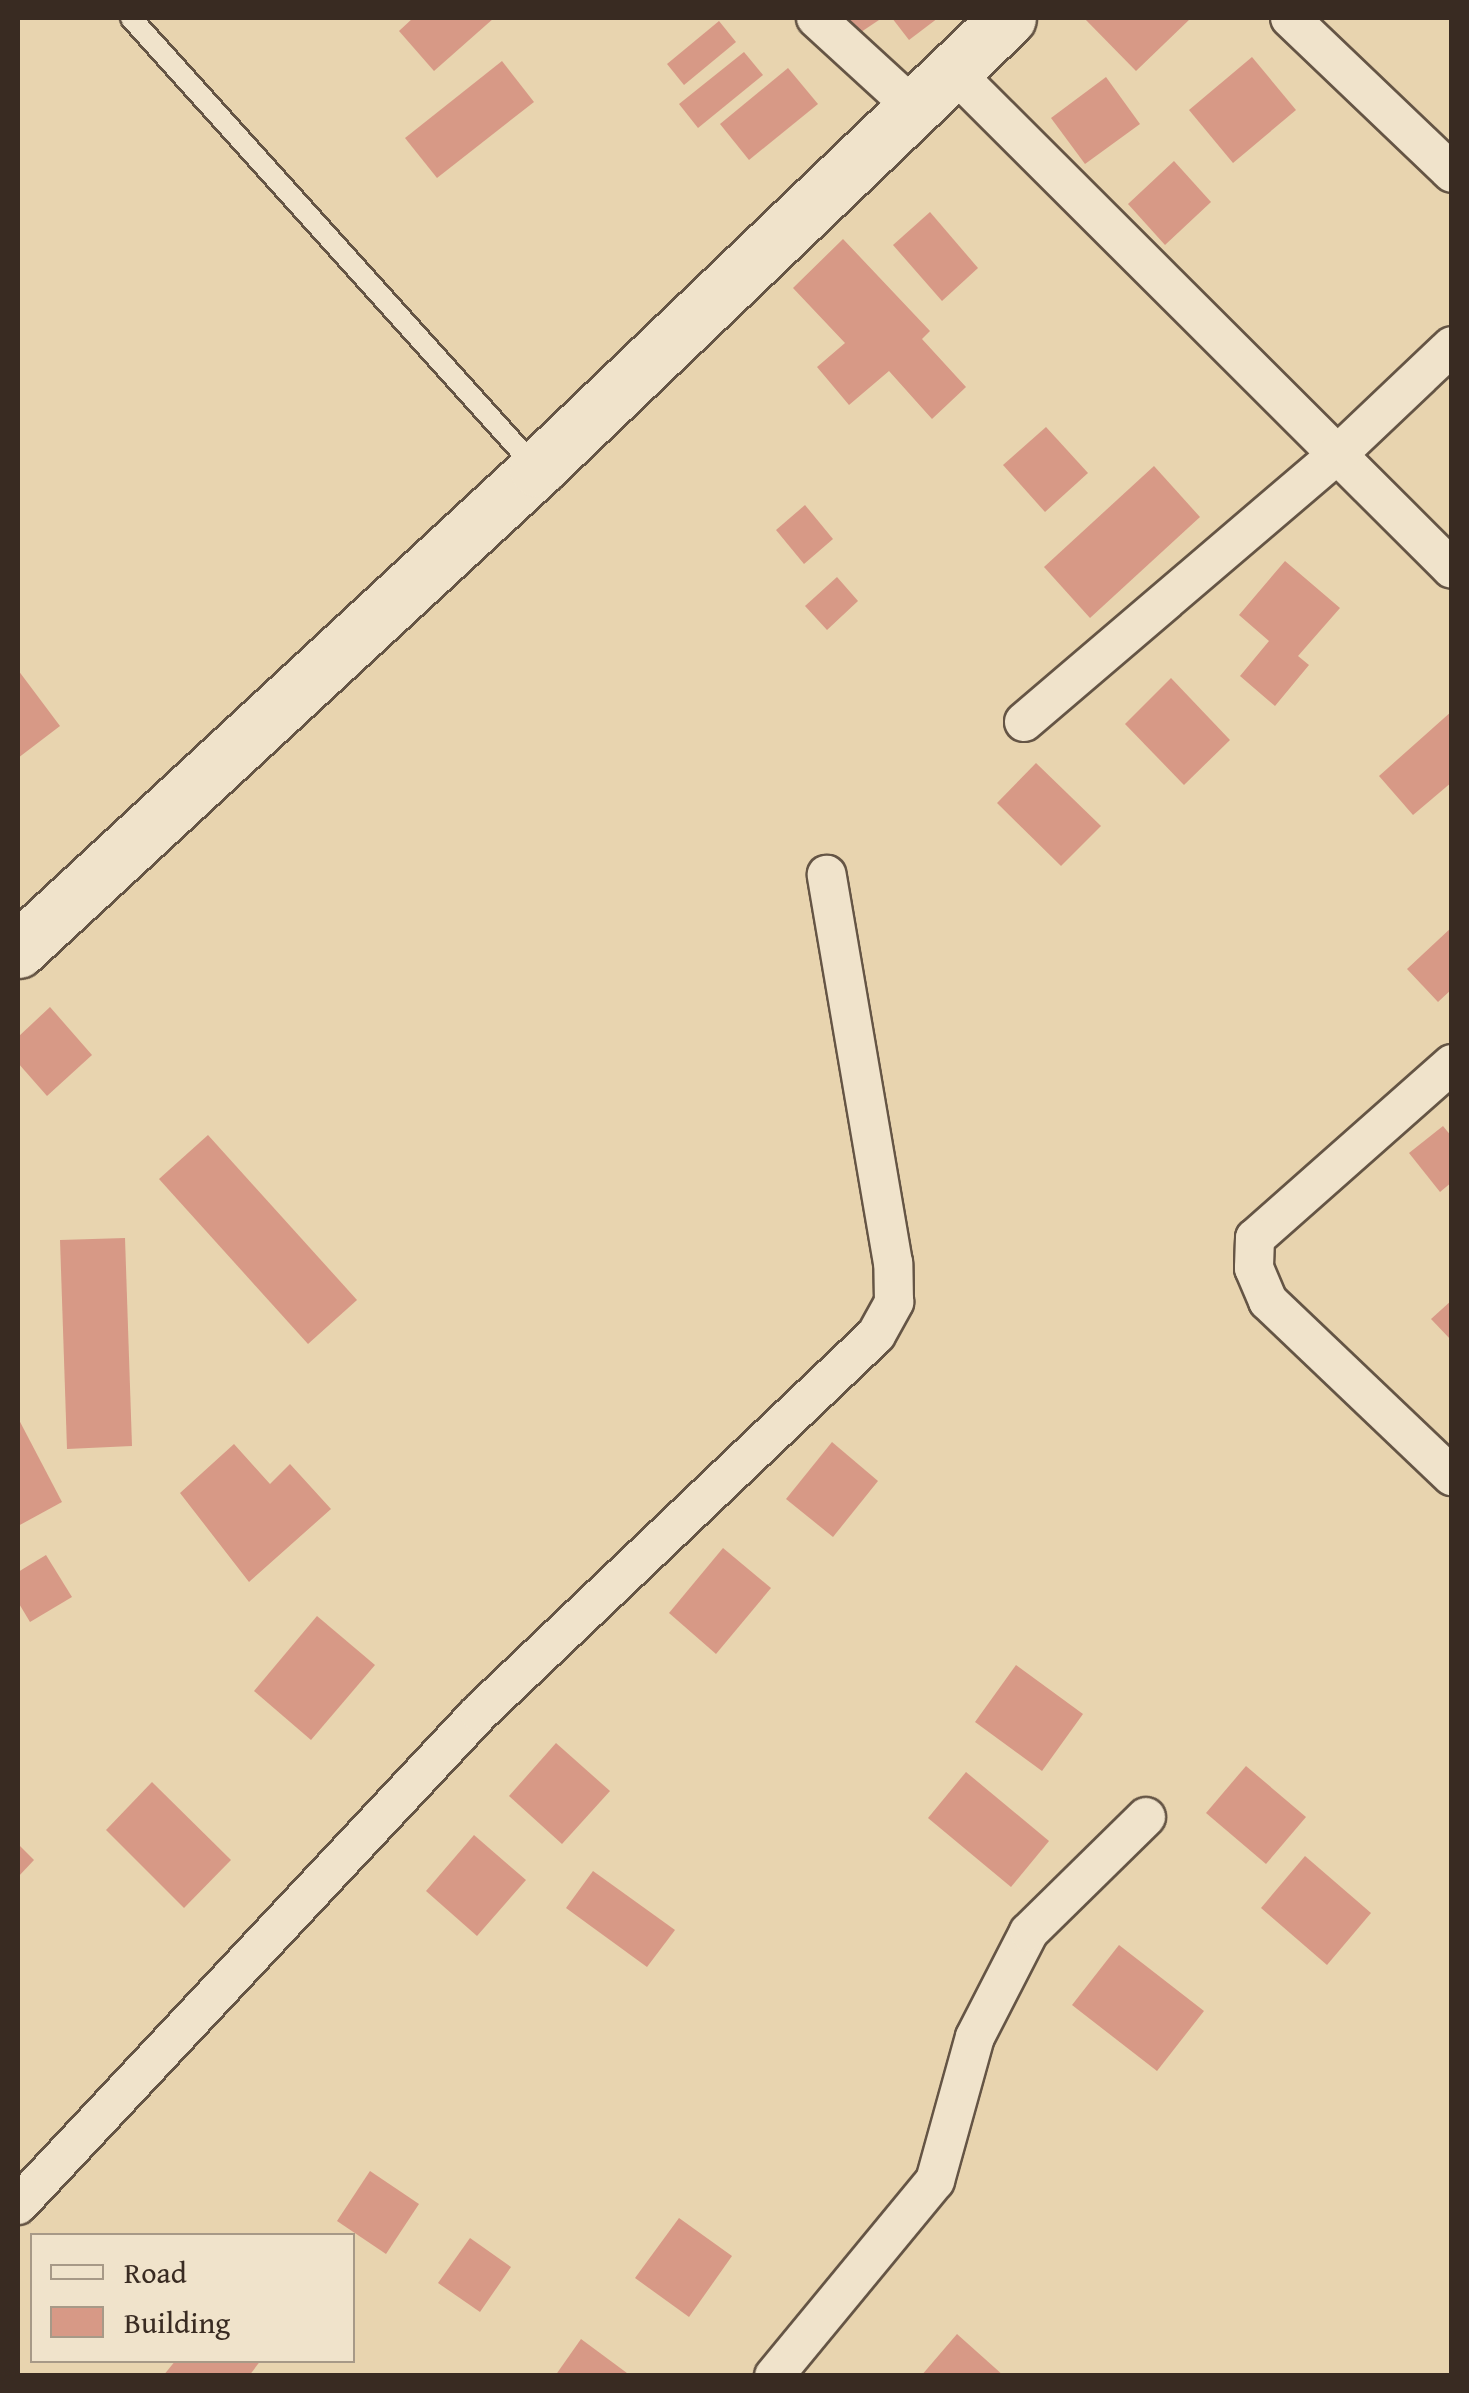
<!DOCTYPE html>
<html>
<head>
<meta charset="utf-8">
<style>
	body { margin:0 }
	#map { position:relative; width:1469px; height:2393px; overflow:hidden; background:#e8d4af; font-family:"Gentium Book Plus",serif }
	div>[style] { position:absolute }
	.building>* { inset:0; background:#d79986 }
	.roads { filter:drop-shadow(2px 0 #655545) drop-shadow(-2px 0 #655545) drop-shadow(0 2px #655545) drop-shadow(0 -2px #655545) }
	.lane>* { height:20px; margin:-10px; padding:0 10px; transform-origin:10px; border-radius:10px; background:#f0e3cb }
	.street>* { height:38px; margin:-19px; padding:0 19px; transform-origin:19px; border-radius:19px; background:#f0e3cb }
	.secondary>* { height:55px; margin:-27.5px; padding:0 27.5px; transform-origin:27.5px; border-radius:27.5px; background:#f0e3cb }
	span { translate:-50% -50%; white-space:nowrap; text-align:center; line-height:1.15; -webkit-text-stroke:8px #f0e3cb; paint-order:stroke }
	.frame { position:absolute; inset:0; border:20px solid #392b22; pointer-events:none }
	.legend { position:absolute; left:30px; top:2233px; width:325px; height:130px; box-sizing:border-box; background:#f0e3cb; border:2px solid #a79987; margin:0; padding:12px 18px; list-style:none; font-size:30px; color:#392b22 }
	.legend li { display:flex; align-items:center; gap:20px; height:50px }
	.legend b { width:50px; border:2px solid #a79987 }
</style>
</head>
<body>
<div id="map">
	<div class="building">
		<div style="clip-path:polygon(413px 18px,494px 18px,434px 71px,399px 31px)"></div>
		<div style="clip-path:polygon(830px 18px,882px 18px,846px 42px)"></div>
		<div style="clip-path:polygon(892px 18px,938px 18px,909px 40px)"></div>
		<div style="clip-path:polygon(1084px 18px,1191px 18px,1136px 71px)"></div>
		<div style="clip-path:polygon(719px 21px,736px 42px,684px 85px,667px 64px)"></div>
		<div style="clip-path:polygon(744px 52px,763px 75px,698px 128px,679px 104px)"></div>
		<div style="clip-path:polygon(1252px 57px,1296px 110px,1233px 163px,1189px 110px)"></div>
		<div style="clip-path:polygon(502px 61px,534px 102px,437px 178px,405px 138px)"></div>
		<div style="clip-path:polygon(788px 68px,818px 104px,749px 160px,720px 124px)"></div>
		<div style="clip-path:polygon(1106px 77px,1140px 124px,1085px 164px,1051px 118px)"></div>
		<div style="clip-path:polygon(1174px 161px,1211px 202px,1165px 245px,1128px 204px)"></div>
		<div style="clip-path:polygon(930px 212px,978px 268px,942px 301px,893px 245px)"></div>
		<div style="clip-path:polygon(843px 239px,930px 331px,922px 339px,966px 387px,932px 419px,889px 371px,849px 405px,817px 367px,845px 343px,793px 288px)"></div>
		<div style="clip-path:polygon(1046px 427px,1088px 473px,1045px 512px,1003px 465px)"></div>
		<div style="clip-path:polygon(1154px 466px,1200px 517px,1090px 618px,1044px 567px)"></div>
		<div style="clip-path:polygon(805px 505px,833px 539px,804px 564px,776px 530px)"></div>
		<div style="clip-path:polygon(1285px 561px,1340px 608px,1298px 656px,1309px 665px,1275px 706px,1240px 676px,1269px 641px,1239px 615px)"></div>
		<div style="clip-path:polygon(837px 577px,858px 601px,827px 630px,805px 606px)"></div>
		<div style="clip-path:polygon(18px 670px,60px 726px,18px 758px)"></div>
		<div style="clip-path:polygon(1171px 678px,1230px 740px,1184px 785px,1125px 724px)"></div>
		<div style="clip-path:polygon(1452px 711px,1452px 782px,1413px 815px,1379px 776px)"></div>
		<div style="clip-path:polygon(1036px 763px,1101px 826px,1061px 866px,997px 803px)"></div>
		<div style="clip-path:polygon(1452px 927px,1452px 989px,1438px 1002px,1407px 969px)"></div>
		<div style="clip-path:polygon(50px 1007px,92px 1055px,47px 1096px,18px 1063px,18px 1037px)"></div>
		<div style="clip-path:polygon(1443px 1126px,1452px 1137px,1452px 1182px,1440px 1192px,1409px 1153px)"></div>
		<div style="clip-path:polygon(208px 1135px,357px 1300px,308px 1344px,159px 1179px)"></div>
		<div style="clip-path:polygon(125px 1238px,132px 1446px,67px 1449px,60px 1240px)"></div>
		<div style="clip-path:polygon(1452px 1300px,1452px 1341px,1431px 1319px)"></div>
		<div style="clip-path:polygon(18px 1418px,62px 1502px,18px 1526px)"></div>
		<div style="clip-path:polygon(832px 1442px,878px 1481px,833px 1537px,786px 1499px)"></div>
		<div style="clip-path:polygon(234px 1444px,270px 1484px,290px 1464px,331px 1509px,249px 1582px,180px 1493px)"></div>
		<div style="clip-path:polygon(723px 1548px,771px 1588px,716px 1654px,669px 1613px)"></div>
		<div style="clip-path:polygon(46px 1555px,72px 1597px,30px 1622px,18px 1602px,18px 1572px)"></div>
		<div style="clip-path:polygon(317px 1616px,375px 1665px,311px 1740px,254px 1691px)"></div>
		<div style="clip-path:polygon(1016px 1665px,1083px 1714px,1042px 1771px,975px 1722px)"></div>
		<div style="clip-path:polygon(556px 1743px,610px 1791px,562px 1844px,509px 1796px)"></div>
		<div style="clip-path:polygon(1246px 1766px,1306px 1817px,1266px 1864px,1206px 1813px)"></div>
		<div style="clip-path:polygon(966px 1772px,1049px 1841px,1011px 1887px,928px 1818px)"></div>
		<div style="clip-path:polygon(152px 1782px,231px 1860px,184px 1908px,106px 1830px)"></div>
		<div style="clip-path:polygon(474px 1835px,526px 1880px,477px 1936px,426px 1891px)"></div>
		<div style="clip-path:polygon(18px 1844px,34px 1860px,18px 1877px)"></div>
		<div style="clip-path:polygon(1305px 1856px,1371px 1913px,1327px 1965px,1261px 1908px)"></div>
		<div style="clip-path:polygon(593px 1871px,675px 1930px,647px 1967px,566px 1908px)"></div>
		<div style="clip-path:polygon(1119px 1945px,1204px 2011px,1157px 2071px,1072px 2005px)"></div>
		<div style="clip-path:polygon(370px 2171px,419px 2204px,386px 2254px,337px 2221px)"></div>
		<div style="clip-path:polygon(679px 2218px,732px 2256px,689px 2317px,635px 2278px)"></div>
		<div style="clip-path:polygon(470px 2238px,511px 2267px,480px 2312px,438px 2283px)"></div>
		<div style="clip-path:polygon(957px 2334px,1004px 2376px,921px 2376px)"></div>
		<div style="clip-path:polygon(581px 2339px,631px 2376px,555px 2376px)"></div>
		<div style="clip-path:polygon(176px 2360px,261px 2360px,249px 2376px,163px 2376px)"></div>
	</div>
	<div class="roads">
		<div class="lane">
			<div style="left:131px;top:18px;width:605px;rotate:48.01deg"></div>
		</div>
		<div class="street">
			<div style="left:816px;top:18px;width:132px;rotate:42.5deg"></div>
			<div style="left:1290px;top:18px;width:224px;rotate:43.7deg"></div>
			<div style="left:952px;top:70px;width:706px;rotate:44.94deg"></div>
			<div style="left:1024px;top:722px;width:411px;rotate:-40.5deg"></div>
			<div style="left:1337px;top:455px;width:158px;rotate:-43.5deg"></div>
			<div style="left:1452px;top:1064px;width:263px;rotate:138.5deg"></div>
			<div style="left:1255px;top:1238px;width:30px;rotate:92deg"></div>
			<div style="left:1254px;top:1268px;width:36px;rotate:67deg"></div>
			<div style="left:1268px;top:1301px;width:254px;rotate:43.6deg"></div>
			<div style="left:18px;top:2205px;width:674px;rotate:-46.86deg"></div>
			<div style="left:479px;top:1713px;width:548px;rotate:-43.6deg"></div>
			<div style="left:876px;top:1335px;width:38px;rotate:-61deg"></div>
			<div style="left:894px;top:1302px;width:39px;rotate:-91deg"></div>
			<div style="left:893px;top:1263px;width:394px;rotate:-99.7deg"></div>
			<div style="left:774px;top:2376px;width:253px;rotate:-50.5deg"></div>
			<div style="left:935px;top:2181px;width:149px;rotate:-74.5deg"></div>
			<div style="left:975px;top:2037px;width:118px;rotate:-62.8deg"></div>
			<div style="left:1029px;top:1932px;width:164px;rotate:-44.5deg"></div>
		</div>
		<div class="secondary">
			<div style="left:18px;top:950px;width:708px;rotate:-42.82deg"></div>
			<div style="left:537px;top:469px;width:652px;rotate:-43.76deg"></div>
		</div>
	</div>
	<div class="frame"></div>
	<ul class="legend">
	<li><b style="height:12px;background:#f0e3cb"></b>Road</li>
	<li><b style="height:28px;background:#d79986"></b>Building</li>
	</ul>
</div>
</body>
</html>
